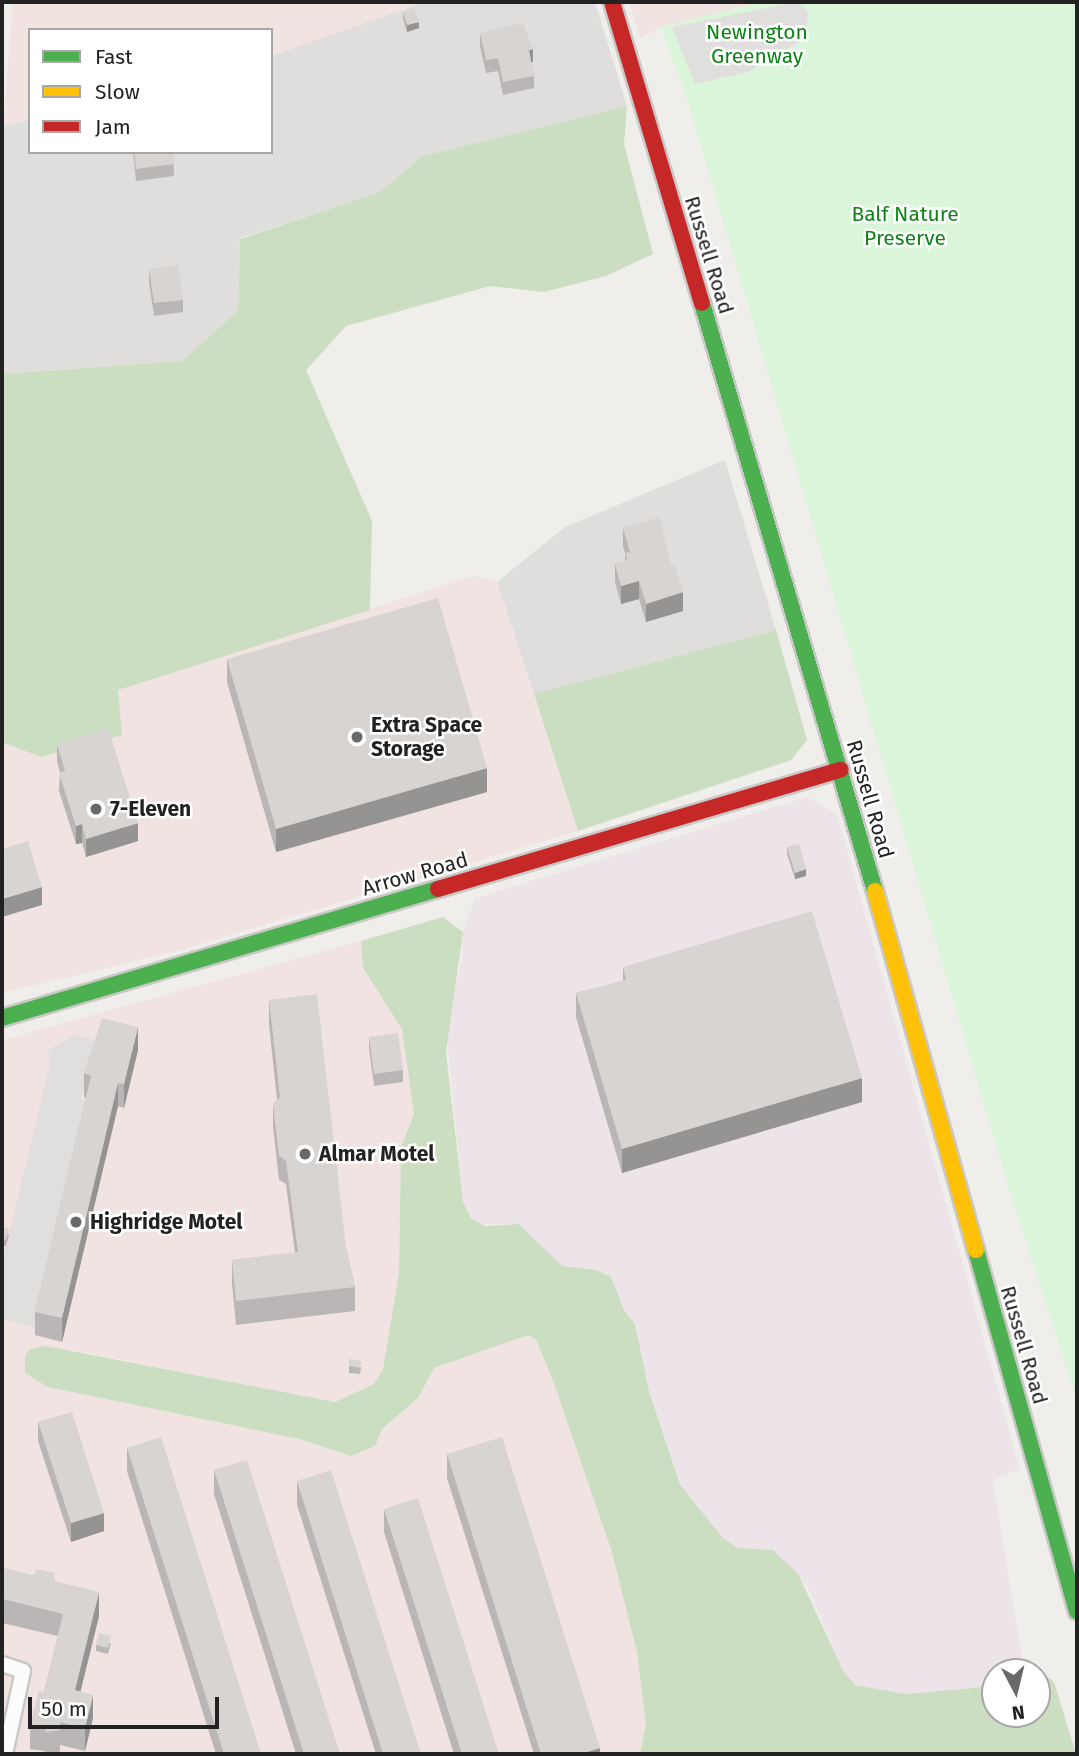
<!DOCTYPE html>
<html>
<head>
<meta charset="utf-8">
<style>
	body { margin:0 }
	#map { position:relative; width:1079px; height:1756px; overflow:hidden; background:#f0eeeb; font-family:"Fira Sans",sans-serif }
	div>[style] { position:absolute }
	.residential>* { inset:0; background:#dfdedc }
	.commercial>* { inset:0; background:#f1e3e1 }
	.industrial>* { inset:0; background:#ede4e9 }
	.forest>* { inset:0; background:#cbdec1 }
	.park>* { inset:0; background:#daf5da }
	.parking>* { inset:0; background:#e0dfde }
	.roads { filter:drop-shadow(2px 0 #c9c8c7) drop-shadow(-2px 0 #c9c8c7) drop-shadow(0 2px #c9c8c7) drop-shadow(0 -2px #c9c8c7) }
	.lane>* { height:14px; margin:-7px; padding:0 7px; transform-origin:7px; border-radius:7px; background:#fdfcfc }
	.fast>* { height:16px; margin:-8px; padding:0 8px; transform-origin:8px; border-radius:8px; background:#4caf50 }
	.slow>* { height:16px; margin:-8px; padding:0 8px; transform-origin:8px; border-radius:8px; background:#ffc107 }
	.jam>* { height:16px; margin:-8px; padding:0 8px; transform-origin:8px; border-radius:8px; background:#c62828 }
	.wall>* { inset:0; background:#b9b6b5 }
	.shaded-wall>* { inset:0; background:#969493 }
	.building>* { inset:0; background:#d7d4d2 }
	.dots>* { width:19px; height:19px; translate:-50% -50%; box-sizing:border-box; border:4px solid #fff; border-radius:50% }
	span { translate:-50% -50%; white-space:nowrap; text-align:center; line-height:1.15; -webkit-text-stroke:5px #fff; paint-order:stroke }
	.park-label { font-size:21px; color:#0c8416 }
	.street-label { font-size:21px; color:#222 }
	.poi-label { font-size:21px; color:#222; font-weight:700 }
	.left { translate:0 -50%; text-align:left }
	.frame { position:absolute; inset:0; border:4px solid #222; pointer-events:none }
	.legend { position:absolute; left:28px; top:28px; width:245px; height:126px; box-sizing:border-box; background:#fff; border:2px solid #a7a7a7; margin:0; padding:9px 12px; list-style:none; font-size:21px; color:#222 }
	.legend li { display:flex; align-items:center; gap:14px; height:35px }
	.legend b { width:35px; border:2px solid #a7a7a7 }
	.north { position:absolute; left:981px; top:1658px; width:70px; height:70px; box-sizing:border-box; background:#fff; border:2px solid #a7a7a7; border-radius:50%; rotate:173deg; font-size:19px; font-weight:700; line-height:28px; text-align:center; color:#222 }
	.north::after { content:''; display:block; margin:auto; width:24px; height:32px; background:#6a6968; clip-path:polygon(50% 0,100% 100%,50% 72%,0 100%) }
	.scale { position:absolute; left:28px; top:1697px; width:191px; height:32px; box-sizing:border-box; border:4px solid #222; border-top:0; padding-left:9px; font-size:21px; line-height:24px; white-space:nowrap; color:#222; -webkit-text-stroke:5px #fff; paint-order:stroke }
</style>
</head>
<body>
<div id="map">
	<div class="residential">
		<div style="clip-path:polygon(424px 2px,595px 2px,627px 106px,422px 156px,380px 192px,240px 238px,238px 311px,182px 361px,2px 374px,3px 126px,30px 120px,30px 152px,271px 152px,271px 56px)"></div>
		<div style="clip-path:polygon(725px 460px,776px 630px,534px 694px,497px 582px,565px 527px)"></div>
	</div>
	<div class="commercial">
		<div style="clip-path:polygon(13px 2px,424px 2px,271px 56px,271px 30px,30px 30px,30px 120px,3px 126px)"></div>
		<div style="clip-path:polygon(629px 2px,761px 2px,661px 27px,640px 38px)"></div>
		<div style="clip-path:polygon(473px 576px,497px 582px,578px 831px,177px 951px,2px 993px,2px 742px,20px 747px,122px 735px,117px 690px)"></div>
		<div style="clip-path:polygon(361px 941px,363px 968px,402px 1029px,414px 1114px,401px 1147px,399px 1273px,383px 1369px,374px 1384px,335px 1402px,72px 1350px,48px 1387px,299px 1439px,351px 1456px,375px 1446px,382px 1429px,418px 1398px,434px 1368px,528px 1335px,535px 1340px,553px 1381px,612px 1552px,637px 1652px,646px 1723px,640px 1754px,2px 1754px,2px 1040px)"></div>
	</div>
	<div class="industrial">
		<div style="clip-path:polygon(807px 797px,837px 814px,1020px 1469px,993px 1480px,1024px 1672px,995px 1672px,992px 1687px,906px 1694px,855px 1685px,844px 1672px,809px 1589px,773px 1550px,738px 1548px,723px 1538px,680px 1486px,649px 1391px,635px 1324px,624px 1310px,611px 1277px,596px 1270px,562px 1266px,519px 1224px,477px 1224px,463px 1202px,446px 1026px,462px 958px,463px 932px,475px 898px)"></div>
	</div>
	<div class="forest">
		<div style="clip-path:polygon(627px 106px,624px 144px,653px 254px,606px 276px,544px 292px,490px 286px,346px 326px,306px 370px,372px 521px,370px 610px,118px 690px,122px 735px,41px 757px,2px 742px,2px 374px,182px 361px,238px 311px,240px 239px,380px 192px,422px 156px)"></div>
		<div style="clip-path:polygon(776px 630px,807px 740px,791px 760px,578px 831px,534px 694px)"></div>
		<div style="clip-path:polygon(443px 917px,463px 932px,446px 1052px,463px 1202px,471px 1218px,485px 1226px,519px 1224px,562px 1266px,596px 1270px,611px 1277px,624px 1310px,635px 1324px,649px 1391px,680px 1485px,723px 1538px,738px 1548px,773px 1550px,798px 1574px,844px 1672px,855px 1685px,906px 1694px,995px 1686px,995px 1714px,1037px 1714px,1041px 1672px,1054px 1682px,1076px 1754px,640px 1754px,646px 1723px,637px 1652px,612px 1552px,553px 1381px,536px 1340px,528px 1335px,434px 1368px,418px 1398px,382px 1429px,375px 1446px,351px 1456px,299px 1439px,48px 1387px,25px 1373px,25px 1356px,30px 1349px,46px 1346px,335px 1402px,374px 1384px,383px 1369px,399px 1273px,401px 1147px,414px 1114px,402px 1029px,363px 968px,361px 941px)"></div>
	</div>
	<div class="park">
		<div style="clip-path:polygon(761px 2px,1077px 2px,1077px 1400px,1010px 1192px,688px 102px,661px 27px)"></div>
	</div>
	<div class="parking">
		<div style="clip-path:polygon(797px 2px,808px 11px,806px 38px,748px 72px,695px 84px,672px 27px)"></div>
		<div style="clip-path:polygon(75px 1035px,97px 1041px,81px 1099px,87px 1102px,35px 1328px,2px 1319px,2px 1263px,50px 1064px,48px 1050px)"></div>
	</div>
	<div class="roads">
		<div class="lane">
			<div style="left:2px;top:1664px;width:22px;rotate:18deg"></div>
			<div style="left:23px;top:1671px;width:85px;rotate:102.2deg"></div>
		</div>
		<div class="fast">
			<div style="left:702px;top:303px;width:613px;rotate:73.61deg"></div>
			<div style="left:2px;top:1018px;width:455px;rotate:-16.5deg"></div>
			<div style="left:976px;top:1250px;width:375px;rotate:74.4deg"></div>
		</div>
		<div class="slow">
			<div style="left:875px;top:891px;width:373px;rotate:74.3deg"></div>
		</div>
		<div class="jam">
			<div style="left:612px;top:2px;width:314px;rotate:73.4deg"></div>
			<div style="left:438px;top:889px;width:420px;rotate:-16.5deg"></div>
		</div>
	</div>
	<div class="wall">
		<div style="clip-path:polygon(403px 12px,419px 28px,407px 32px,403px 19px)"></div>
		<div style="clip-path:polygon(480px 33px,533px 62px,531px 62px,534px 76px,534px 88px,503px 95px,498px 71px,486px 73px,480px 46px)"></div>
		<div style="clip-path:polygon(133px 152px,173px 152px,174px 176px,136px 181px)"></div>
		<div style="clip-path:polygon(149px 269px,183px 300px,183px 312px,154px 316px,149px 282px)"></div>
		<div style="clip-path:polygon(623px 528px,671px 566px,683px 611px,646px 622px,639px 599px,621px 604px,615px 582px,615px 564px,625px 561px,625px 553px,623px 546px)"></div>
		<div style="clip-path:polygon(227px 659px,487px 792px,276px 852px,227px 682px)"></div>
		<div style="clip-path:polygon(57px 744px,138px 841px,86px 857px,82px 843px,76px 844px,59px 791px,60px 772px,57px 762px)"></div>
		<div style="clip-path:polygon(787px 847px,806px 876px,795px 879px,787px 854px)"></div>
		<div style="clip-path:polygon(623px 967px,862px 1102px,622px 1173px,576px 1017px,576px 993px,623px 981px)"></div>
		<div style="clip-path:polygon(269px 1000px,346px 1248px,355px 1287px,355px 1311px,236px 1325px,232px 1284px,232px 1260px,295px 1253px,286px 1184px,279px 1180px,273px 1127px,273px 1104px,277px 1100px,269px 1024px)"></div>
		<div style="clip-path:polygon(369px 1037px,403px 1070px,403px 1082px,374px 1086px,369px 1049px)"></div>
		<div style="clip-path:polygon(138px 1050px,124px 1108px,118px 1106px,62px 1342px,35px 1335px,35px 1312px,86px 1098px,84px 1097px,84px 1073px)"></div>
		<div style="clip-path:polygon(2px 1227px,9px 1235px,6px 1246px,2px 1246px)"></div>
		<div style="clip-path:polygon(349px 1359px,361px 1367px,360px 1374px,349px 1373px)"></div>
		<div style="clip-path:polygon(38px 1422px,104px 1531px,71px 1542px,38px 1441px)"></div>
		<div style="clip-path:polygon(127px 1448px,261px 1754px,216px 1754px,127px 1471px)"></div>
		<div style="clip-path:polygon(447px 1454px,600px 1754px,534px 1754px,447px 1478px)"></div>
		<div style="clip-path:polygon(214px 1470px,340px 1754px,296px 1754px,214px 1494px)"></div>
		<div style="clip-path:polygon(297px 1481px,421px 1754px,376px 1754px,297px 1505px)"></div>
		<div style="clip-path:polygon(384px 1509px,499px 1754px,454px 1754px,384px 1532px)"></div>
		<div style="clip-path:polygon(2px 1568px,55px 1581px,99px 1616px,80px 1692px,93px 1718px,85px 1751px,60px 1745px,60px 1753px,46px 1754px,45px 1751px,30px 1749px,30px 1725px,44px 1692px,58px 1636px,2px 1623px)"></div>
		<div style="clip-path:polygon(111px 1643px,108px 1654px,96px 1651px,96px 1645px)"></div>
	</div>
	<div class="shaded-wall">
		<div style="clip-path:polygon(419px 22px,419px 28px,407px 32px,407px 25px)"></div>
		<div style="clip-path:polygon(533px 49px,533px 62px,529px 63px,529px 50px)"></div>
		<div style="clip-path:polygon(639px 581px,639px 599px,621px 604px,621px 586px)"></div>
		<div style="clip-path:polygon(683px 592px,683px 611px,646px 622px,646px 604px)"></div>
		<div style="clip-path:polygon(487px 768px,487px 792px,276px 852px,276px 829px)"></div>
		<div style="clip-path:polygon(138px 823px,138px 841px,86px 857px,86px 839px)"></div>
		<div style="clip-path:polygon(82px 824px,82px 843px,76px 844px,76px 826px)"></div>
		<div style="clip-path:polygon(806px 869px,806px 876px,795px 879px,795px 873px)"></div>
		<div style="clip-path:polygon(42px 887px,42px 905px,2px 917px,2px 899px)"></div>
		<div style="clip-path:polygon(138px 1027px,138px 1050px,124px 1108px,124px 1084px)"></div>
		<div style="clip-path:polygon(862px 1078px,862px 1102px,622px 1173px,622px 1149px)"></div>
		<div style="clip-path:polygon(118px 1083px,118px 1106px,62px 1342px,62px 1318px)"></div>
		<div style="clip-path:polygon(104px 1513px,104px 1531px,71px 1542px,71px 1523px)"></div>
		<div style="clip-path:polygon(99px 1592px,99px 1616px,75px 1714px,75px 1690px)"></div>
		<div style="clip-path:polygon(93px 1695px,93px 1718px,85px 1751px,85px 1728px)"></div>
		<div style="clip-path:polygon(600px 1748px,600px 1754px,580px 1754px)"></div>
	</div>
	<div class="building">
		<div style="clip-path:polygon(414px 8px,419px 22px,407px 25px,403px 12px)"></div>
		<div style="clip-path:polygon(523px 23px,533px 49px,529px 50px,534px 76px,503px 82px,498px 58px,486px 60px,480px 33px)"></div>
		<div style="clip-path:polygon(134px 152px,173px 152px,174px 164px,136px 169px)"></div>
		<div style="clip-path:polygon(178px 265px,183px 300px,154px 303px,149px 269px)"></div>
		<div style="clip-path:polygon(660px 517px,671px 566px,675px 565px,683px 592px,646px 604px,639px 581px,621px 586px,615px 564px,627px 560px,625px 553px,630px 552px,623px 528px)"></div>
		<div style="clip-path:polygon(438px 598px,487px 768px,276px 829px,227px 659px)"></div>
		<div style="clip-path:polygon(108px 728px,138px 823px,86px 839px,82px 824px,76px 826px,59px 773px,65px 771px,57px 744px)"></div>
		<div style="clip-path:polygon(28px 841px,42px 887px,2px 899px,2px 849px)"></div>
		<div style="clip-path:polygon(799px 844px,806px 869px,795px 873px,787px 847px)"></div>
		<div style="clip-path:polygon(812px 911px,862px 1078px,622px 1149px,576px 993px,626px 980px,623px 967px)"></div>
		<div style="clip-path:polygon(317px 994px,346px 1248px,355px 1287px,236px 1301px,232px 1260px,298px 1252px,286px 1161px,279px 1156px,273px 1104px,280px 1097px,269px 1000px)"></div>
		<div style="clip-path:polygon(102px 1018px,138px 1027px,124px 1084px,118px 1083px,62px 1318px,35px 1312px,91px 1076px,84px 1073px)"></div>
		<div style="clip-path:polygon(398px 1033px,403px 1070px,374px 1074px,369px 1037px)"></div>
		<div style="clip-path:polygon(2px 1227px,9px 1229px,6px 1240px,2px 1239px)"></div>
		<div style="clip-path:polygon(349px 1359px,361px 1361px,360px 1368px,349px 1366px)"></div>
		<div style="clip-path:polygon(72px 1412px,104px 1513px,71px 1523px,38px 1422px)"></div>
		<div style="clip-path:polygon(161px 1437px,261px 1754px,224px 1754px,127px 1448px)"></div>
		<div style="clip-path:polygon(502px 1437px,600px 1748px,580px 1754px,541px 1754px,447px 1454px)"></div>
		<div style="clip-path:polygon(247px 1460px,340px 1754px,304px 1754px,214px 1470px)"></div>
		<div style="clip-path:polygon(331px 1470px,421px 1754px,383px 1754px,297px 1481px)"></div>
		<div style="clip-path:polygon(418px 1498px,499px 1754px,462px 1754px,384px 1509px)"></div>
		<div style="clip-path:polygon(2px 1568px,34px 1576px,36px 1569px,55px 1573px,54px 1581px,99px 1592px,75px 1690px,93px 1695px,85px 1728px,60px 1722px,60px 1730px,46px 1732px,45px 1727px,30px 1725px,39px 1691px,44px 1692px,63px 1614px,2px 1599px)"></div>
		<div style="clip-path:polygon(99px 1633px,111px 1636px,108px 1648px,96px 1645px)"></div>
	</div>
	<div class="dots">
		<div style="left:357px;top:737px;background:#6a6968"></div>
		<div style="left:96px;top:809px;background:#6a6968"></div>
		<div style="left:305px;top:1154px;background:#6a6968"></div>
		<div style="left:76px;top:1222px;background:#6a6968"></div>
	</div>
	<div class="park-label">
		<span style="left:757px;top:44px">Newington<br>Greenway</span>
		<span style="left:905px;top:226px">Balf Nature<br>Preserve</span>
	</div>
	<div class="street-label">
		<span style="left:709px;top:255px;rotate:73deg">Russell Road</span>
		<span style="left:870px;top:799px;rotate:74deg">Russell Road</span>
		<span style="left:415px;top:874px;rotate:-16deg">Arrow Road</span>
		<span style="left:1024px;top:1345px;rotate:74deg">Russell Road</span>
	</div>
	<div class="poi-label">
		<span class="left" style="left:371px;top:737px">Extra Space<br>Storage</span>
		<span class="left" style="left:110px;top:809px">7-Eleven</span>
		<span class="left" style="left:319px;top:1154px">Almar Motel</span>
		<span class="left" style="left:90px;top:1222px">Highridge Motel</span>
	</div>
	<div class="frame"></div>
	<ul class="legend">
	<li><b style="height:9px;background:#4caf50"></b>Fast</li>
	<li><b style="height:9px;background:#ffc107"></b>Slow</li>
	<li><b style="height:9px;background:#c62828"></b>Jam</li>
	</ul>
	<div class="north">N</div>
	<div class="scale">50 m</div>
</div>
</body>
</html>
